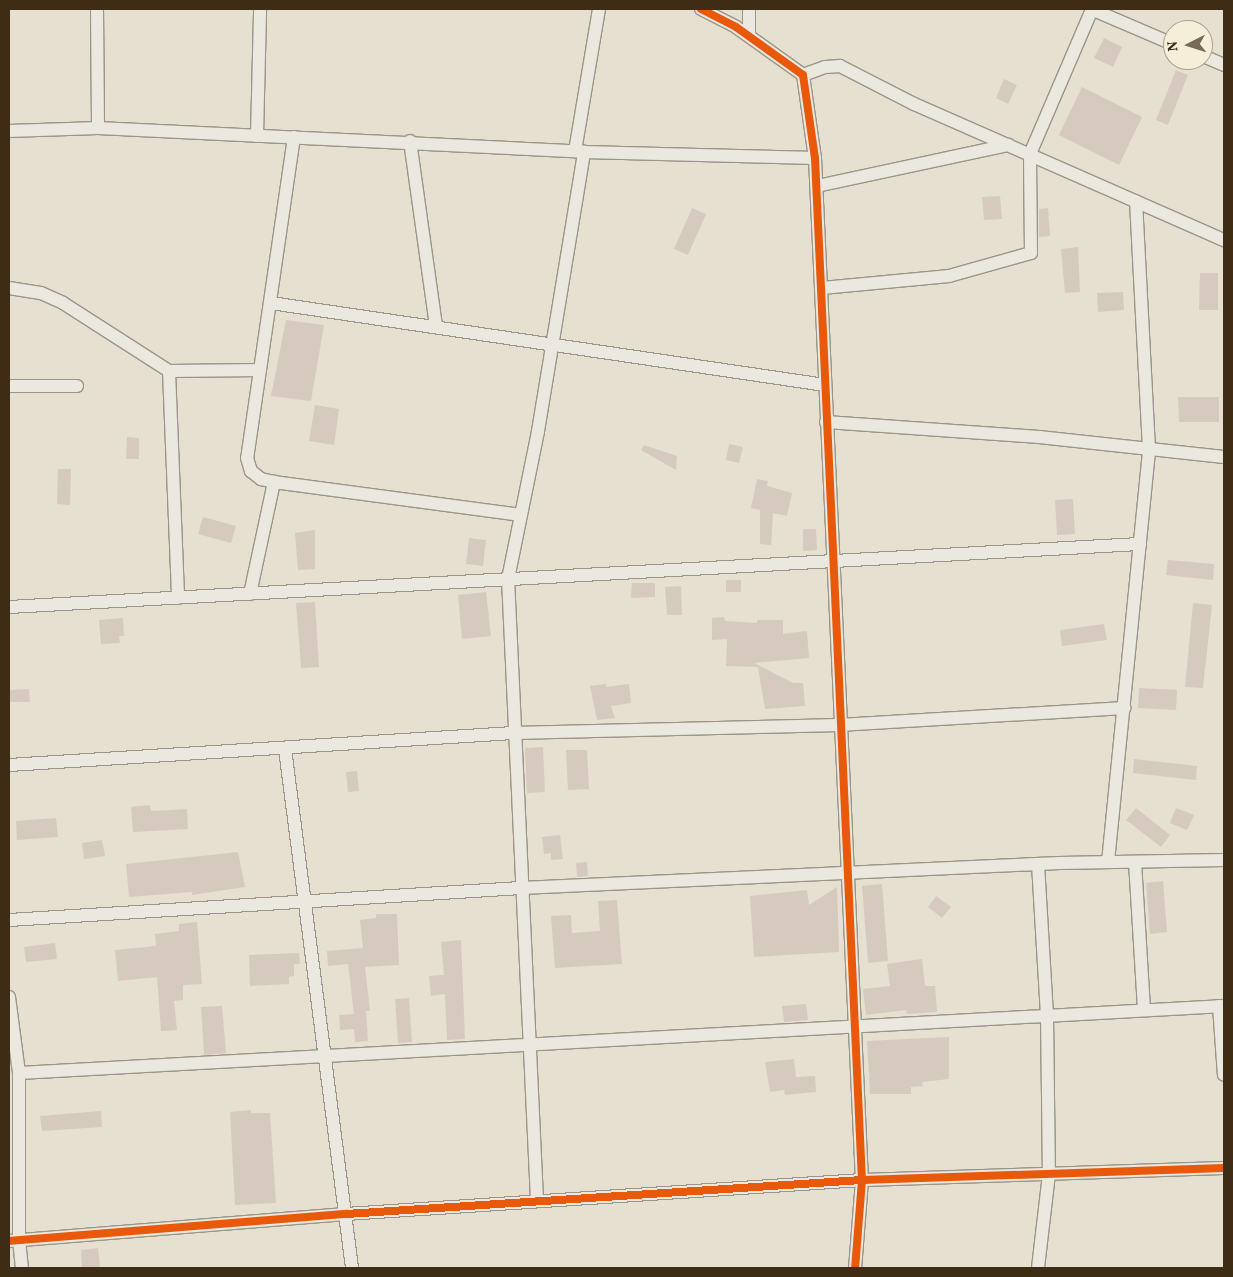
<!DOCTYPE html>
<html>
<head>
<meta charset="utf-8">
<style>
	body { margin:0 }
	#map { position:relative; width:1233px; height:1277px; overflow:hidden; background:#e5e0cf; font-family:Vollkorn,serif }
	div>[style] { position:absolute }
	.building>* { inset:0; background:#d6cabe }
	.roads { filter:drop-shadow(1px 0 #9a9588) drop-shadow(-1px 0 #9a9588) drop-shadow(0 1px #9a9588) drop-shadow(0 -1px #9a9588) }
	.street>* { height:12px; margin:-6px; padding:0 6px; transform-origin:6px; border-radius:6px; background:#ebe8df }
	.cycleway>* { height:8px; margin:-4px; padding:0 4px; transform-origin:4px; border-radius:4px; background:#e8590c }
	span { translate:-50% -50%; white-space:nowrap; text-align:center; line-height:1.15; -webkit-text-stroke:4px #f5efd9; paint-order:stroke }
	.frame { position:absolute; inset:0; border:10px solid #3e2c15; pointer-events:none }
	.north { position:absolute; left:1163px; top:20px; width:50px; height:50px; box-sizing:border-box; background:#f5efd9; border:1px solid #aca18b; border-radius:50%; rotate:265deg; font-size:14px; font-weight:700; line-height:20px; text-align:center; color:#3e2c15 }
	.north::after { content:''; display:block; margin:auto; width:18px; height:22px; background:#786b56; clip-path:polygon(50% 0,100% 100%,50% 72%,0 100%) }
</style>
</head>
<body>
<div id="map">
	<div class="building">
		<div style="clip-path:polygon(1104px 38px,1122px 47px,1113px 67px,1094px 58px)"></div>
		<div style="clip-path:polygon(1176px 70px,1188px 75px,1168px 125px,1156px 120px)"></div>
		<div style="clip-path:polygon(1004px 79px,1017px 85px,1008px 104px,996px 98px)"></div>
		<div style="clip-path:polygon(1082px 87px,1142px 117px,1119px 165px,1059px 135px)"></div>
		<div style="clip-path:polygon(1000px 196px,1002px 219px,984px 220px,982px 197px)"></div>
		<div style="clip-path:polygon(692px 208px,706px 214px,688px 255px,674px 249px)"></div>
		<div style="clip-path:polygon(1048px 208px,1050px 236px,1039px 237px,1039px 209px)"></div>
		<div style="clip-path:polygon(1078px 247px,1080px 292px,1065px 293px,1061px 249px)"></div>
		<div style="clip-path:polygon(1200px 273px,1218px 273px,1218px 310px,1199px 310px)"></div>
		<div style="clip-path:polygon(1123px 292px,1124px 310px,1098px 312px,1097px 293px)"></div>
		<div style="clip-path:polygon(286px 320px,324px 325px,311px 401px,271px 396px)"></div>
		<div style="clip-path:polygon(1178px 397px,1219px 397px,1219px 422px,1179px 422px)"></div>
		<div style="clip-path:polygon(315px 405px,339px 409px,334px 445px,309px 441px)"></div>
		<div style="clip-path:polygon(127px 437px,139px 438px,139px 459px,126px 459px)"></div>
		<div style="clip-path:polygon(729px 444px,743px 447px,739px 463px,726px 460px)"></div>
		<div style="clip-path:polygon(644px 445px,677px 456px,676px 470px,641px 450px)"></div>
		<div style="clip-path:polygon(58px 469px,71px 469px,70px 505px,57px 504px)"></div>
		<div style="clip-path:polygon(757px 479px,768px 481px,767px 486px,792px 493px,787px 516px,773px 513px,771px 545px,760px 544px,760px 510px,751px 508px)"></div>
		<div style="clip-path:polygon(1073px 499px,1075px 534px,1057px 535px,1055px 500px)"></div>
		<div style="clip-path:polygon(203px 517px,236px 526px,231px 543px,198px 534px)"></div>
		<div style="clip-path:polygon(803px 529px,816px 529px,817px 550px,803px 551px)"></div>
		<div style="clip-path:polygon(315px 530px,315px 569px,298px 570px,295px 533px)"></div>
		<div style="clip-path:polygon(469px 538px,486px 540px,483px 566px,466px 564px)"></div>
		<div style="clip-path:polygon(1168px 560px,1214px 564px,1213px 580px,1166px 575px)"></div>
		<div style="clip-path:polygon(726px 580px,741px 580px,741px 592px,726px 592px)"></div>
		<div style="clip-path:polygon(632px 583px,655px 583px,655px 597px,631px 598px)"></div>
		<div style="clip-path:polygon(681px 586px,682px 615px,667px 615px,665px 587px)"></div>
		<div style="clip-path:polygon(486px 592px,491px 636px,462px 639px,458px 595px)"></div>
		<div style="clip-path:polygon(315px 602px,319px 667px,301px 668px,296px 603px)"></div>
		<div style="clip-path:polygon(1193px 603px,1212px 605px,1203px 688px,1185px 687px)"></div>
		<div style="clip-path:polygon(724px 617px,725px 621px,757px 623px,757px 620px,783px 620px,783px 634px,807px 631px,809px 658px,754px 663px,793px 683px,803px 683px,805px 706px,765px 709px,758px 667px,726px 666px,727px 639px,712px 640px,712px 618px)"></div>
		<div style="clip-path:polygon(123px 618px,124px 636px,119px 636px,120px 643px,101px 644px,99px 620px)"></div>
		<div style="clip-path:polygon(1104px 624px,1107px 640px,1062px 646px,1060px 630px)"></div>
		<div style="clip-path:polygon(606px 684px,606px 687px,629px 684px,631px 703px,611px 706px,615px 718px,597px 720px,590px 686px)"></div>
		<div style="clip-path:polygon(1139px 688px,1177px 690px,1176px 710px,1138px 708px)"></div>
		<div style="clip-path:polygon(29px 689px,30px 702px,9px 702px,9px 690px)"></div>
		<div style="clip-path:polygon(543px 747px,545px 792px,527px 793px,525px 748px)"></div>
		<div style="clip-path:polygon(566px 750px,587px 750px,589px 789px,568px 790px)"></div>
		<div style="clip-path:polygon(1134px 759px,1197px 766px,1196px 780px,1133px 773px)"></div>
		<div style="clip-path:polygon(357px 771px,359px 791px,348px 792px,346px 772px)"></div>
		<div style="clip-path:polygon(150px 805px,151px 811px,187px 809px,188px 829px,133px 832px,131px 807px)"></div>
		<div style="clip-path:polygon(1136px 808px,1170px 835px,1161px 847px,1126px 820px)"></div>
		<div style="clip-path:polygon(1176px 808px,1194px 815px,1187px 830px,1170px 823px)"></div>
		<div style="clip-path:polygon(56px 818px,58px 837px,17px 840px,16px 821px)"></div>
		<div style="clip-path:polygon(560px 835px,563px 859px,551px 860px,551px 853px,544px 854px,542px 837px)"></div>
		<div style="clip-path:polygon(102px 840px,105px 856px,84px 859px,82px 843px)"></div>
		<div style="clip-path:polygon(238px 852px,245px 887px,192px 895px,192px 892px,129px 897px,126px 864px)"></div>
		<div style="clip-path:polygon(587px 862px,588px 876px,577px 877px,576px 863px)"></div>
		<div style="clip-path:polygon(1163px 881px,1167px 932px,1150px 934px,1146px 883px)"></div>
		<div style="clip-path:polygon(882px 884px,888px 961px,868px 963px,862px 886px)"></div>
		<div style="clip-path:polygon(837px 887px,839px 952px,754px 957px,750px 896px,807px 890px,809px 905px)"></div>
		<div style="clip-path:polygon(936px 896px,951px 907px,942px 918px,928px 907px)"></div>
		<div style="clip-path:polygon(617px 900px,622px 964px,555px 968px,551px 916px,571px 915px,572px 933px,600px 931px,598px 901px)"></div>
		<div style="clip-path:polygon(376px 914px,397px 914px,399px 965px,365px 967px,370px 1011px,366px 1011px,368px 1041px,355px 1042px,354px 1029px,340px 1030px,339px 1015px,354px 1014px,348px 964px,328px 966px,327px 951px,363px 948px,360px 920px,376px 918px)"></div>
		<div style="clip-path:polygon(197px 922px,202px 984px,183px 985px,183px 1000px,174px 1001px,177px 1030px,161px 1031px,157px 977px,118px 981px,115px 950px,156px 946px,155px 934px,179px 931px,179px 924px)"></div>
		<div style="clip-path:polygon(461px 940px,465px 1039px,447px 1040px,445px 994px,431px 996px,429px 976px,444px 975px,441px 942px)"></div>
		<div style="clip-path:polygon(55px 943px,57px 959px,26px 962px,24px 947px)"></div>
		<div style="clip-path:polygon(299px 953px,300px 964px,294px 964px,294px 976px,289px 977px,289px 984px,250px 986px,249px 955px)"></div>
		<div style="clip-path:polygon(922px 959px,925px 986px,935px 986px,937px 1012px,907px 1014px,906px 1010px,866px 1015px,863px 989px,890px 986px,887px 964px)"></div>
		<div style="clip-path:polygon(409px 998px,412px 1042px,398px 1043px,395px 999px)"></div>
		<div style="clip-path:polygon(806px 1004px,808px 1020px,784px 1022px,782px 1006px)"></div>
		<div style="clip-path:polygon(222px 1006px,226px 1053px,204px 1055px,201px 1007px)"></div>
		<div style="clip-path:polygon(949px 1037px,949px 1079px,922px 1082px,923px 1086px,911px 1087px,911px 1094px,870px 1094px,867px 1041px)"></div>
		<div style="clip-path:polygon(794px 1059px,796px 1077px,815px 1076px,816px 1092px,785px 1095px,784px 1090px,770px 1092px,765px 1062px)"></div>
		<div style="clip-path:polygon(251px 1110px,251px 1113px,270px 1113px,276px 1203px,235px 1205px,230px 1112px)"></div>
		<div style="clip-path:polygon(101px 1111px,102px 1127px,42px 1131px,40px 1116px)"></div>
		<div style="clip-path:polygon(98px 1248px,100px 1268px,82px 1268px,81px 1250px)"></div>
	</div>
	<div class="roads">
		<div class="street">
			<div style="left:97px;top:9px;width:119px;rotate:89.5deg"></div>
			<div style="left:701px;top:9px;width:39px;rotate:27deg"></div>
			<div style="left:736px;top:27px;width:82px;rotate:35.6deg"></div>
			<div style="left:803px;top:75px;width:84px;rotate:81.8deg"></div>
			<div style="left:815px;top:158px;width:1023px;rotate:87.37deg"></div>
			<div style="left:862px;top:1180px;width:88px;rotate:94.5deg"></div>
			<div style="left:749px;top:9px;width:26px;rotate:90deg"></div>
			<div style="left:1091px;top:9px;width:89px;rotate:23.1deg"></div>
			<div style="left:1203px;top:56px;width:23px;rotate:23deg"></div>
			<div style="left:803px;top:75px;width:23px;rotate:-20deg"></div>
			<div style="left:825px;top:67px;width:15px;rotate:-4deg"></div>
			<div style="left:840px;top:66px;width:83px;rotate:27.2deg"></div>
			<div style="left:914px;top:104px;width:339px;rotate:23.7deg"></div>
			<div style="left:9px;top:131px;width:89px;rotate:-1.9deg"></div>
			<div style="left:98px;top:128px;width:487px;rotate:2.8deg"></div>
			<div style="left:584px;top:152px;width:231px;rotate:1.5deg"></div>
			<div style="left:257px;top:136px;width:127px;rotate:-88.6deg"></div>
			<div style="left:294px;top:137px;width:324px;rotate:98.3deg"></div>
			<div style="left:247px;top:458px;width:14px;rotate:73deg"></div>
			<div style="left:251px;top:471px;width:13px;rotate:39deg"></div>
			<div style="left:261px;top:479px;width:13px;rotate:13deg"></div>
			<div style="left:274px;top:482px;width:249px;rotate:7.6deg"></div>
			<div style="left:410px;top:141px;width:187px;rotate:82deg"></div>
			<div style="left:575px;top:151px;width:144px;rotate:-80.4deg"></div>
			<div style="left:817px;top:186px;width:196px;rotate:-12.1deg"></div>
			<div style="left:9px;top:288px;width:32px;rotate:9deg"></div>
			<div style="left:41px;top:293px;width:24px;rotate:24deg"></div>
			<div style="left:63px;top:303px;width:126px;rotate:32.7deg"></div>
			<div style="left:169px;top:371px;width:91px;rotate:-0.6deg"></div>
			<div style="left:822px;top:288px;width:128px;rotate:-5.4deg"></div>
			<div style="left:949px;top:276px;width:85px;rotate:-15.7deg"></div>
			<div style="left:1031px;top:253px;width:99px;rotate:-90.6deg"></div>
			<div style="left:1030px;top:154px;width:158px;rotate:-66.8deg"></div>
			<div style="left:271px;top:303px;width:560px;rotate:8.42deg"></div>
			<div style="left:169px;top:371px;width:227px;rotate:87.7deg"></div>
			<div style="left:9px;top:386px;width:68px"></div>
			<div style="left:826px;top:422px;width:214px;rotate:4deg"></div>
			<div style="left:1039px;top:437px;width:186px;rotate:6.2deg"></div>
			<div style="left:250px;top:594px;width:115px;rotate:-77.9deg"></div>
			<div style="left:9px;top:607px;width:1133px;rotate:-3.19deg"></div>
			<div style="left:285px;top:749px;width:523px;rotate:82.64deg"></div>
			<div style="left:9px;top:765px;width:506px;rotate:-3.63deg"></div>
			<div style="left:514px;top:733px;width:325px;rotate:-1.4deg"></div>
			<div style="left:839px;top:725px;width:286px;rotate:-3.4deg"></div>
			<div style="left:1108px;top:862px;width:415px;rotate:-84.3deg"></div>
			<div style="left:1149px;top:449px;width:248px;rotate:-93deg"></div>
			<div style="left:1135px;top:862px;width:148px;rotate:86.5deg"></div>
			<div style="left:1038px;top:864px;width:151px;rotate:86.6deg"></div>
			<div style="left:1047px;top:1015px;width:159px;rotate:89.3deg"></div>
			<div style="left:1049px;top:1174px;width:95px;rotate:96.7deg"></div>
			<div style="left:9px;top:920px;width:513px;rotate:-3.58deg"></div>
			<div style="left:521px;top:888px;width:539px;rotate:-2.66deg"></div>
			<div style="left:1059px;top:863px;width:165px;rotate:-1deg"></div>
			<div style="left:9px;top:997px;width:77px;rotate:82.5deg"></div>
			<div style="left:19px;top:1073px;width:167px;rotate:90deg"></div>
			<div style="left:19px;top:1240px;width:28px;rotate:84deg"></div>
			<div style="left:1219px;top:1006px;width:69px;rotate:85.9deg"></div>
			<div style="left:19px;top:1073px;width:1207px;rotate:-3.18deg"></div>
			<div style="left:537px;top:1200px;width:622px;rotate:-92.67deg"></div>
			<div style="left:508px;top:579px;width:151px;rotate:-78.5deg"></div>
			<div style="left:538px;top:431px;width:283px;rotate:-80.6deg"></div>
			<div style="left:9px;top:1241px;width:338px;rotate:-4.6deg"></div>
			<div style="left:346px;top:1214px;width:517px;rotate:-3.77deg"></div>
			<div style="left:862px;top:1180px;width:362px;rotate:-1.9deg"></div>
		</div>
	</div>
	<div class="cycleway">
		<div style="left:701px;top:9px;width:39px;rotate:27deg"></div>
		<div style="left:736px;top:27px;width:82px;rotate:35.6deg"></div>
		<div style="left:803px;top:75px;width:84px;rotate:81.8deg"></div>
		<div style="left:815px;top:158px;width:1023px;rotate:87.37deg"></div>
		<div style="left:862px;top:1180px;width:88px;rotate:94.5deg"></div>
		<div style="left:9px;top:1241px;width:338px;rotate:-4.6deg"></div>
		<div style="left:346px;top:1214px;width:517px;rotate:-3.77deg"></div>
		<div style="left:862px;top:1180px;width:362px;rotate:-1.9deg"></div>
	</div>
	<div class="frame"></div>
	<div class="north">N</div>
</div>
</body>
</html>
